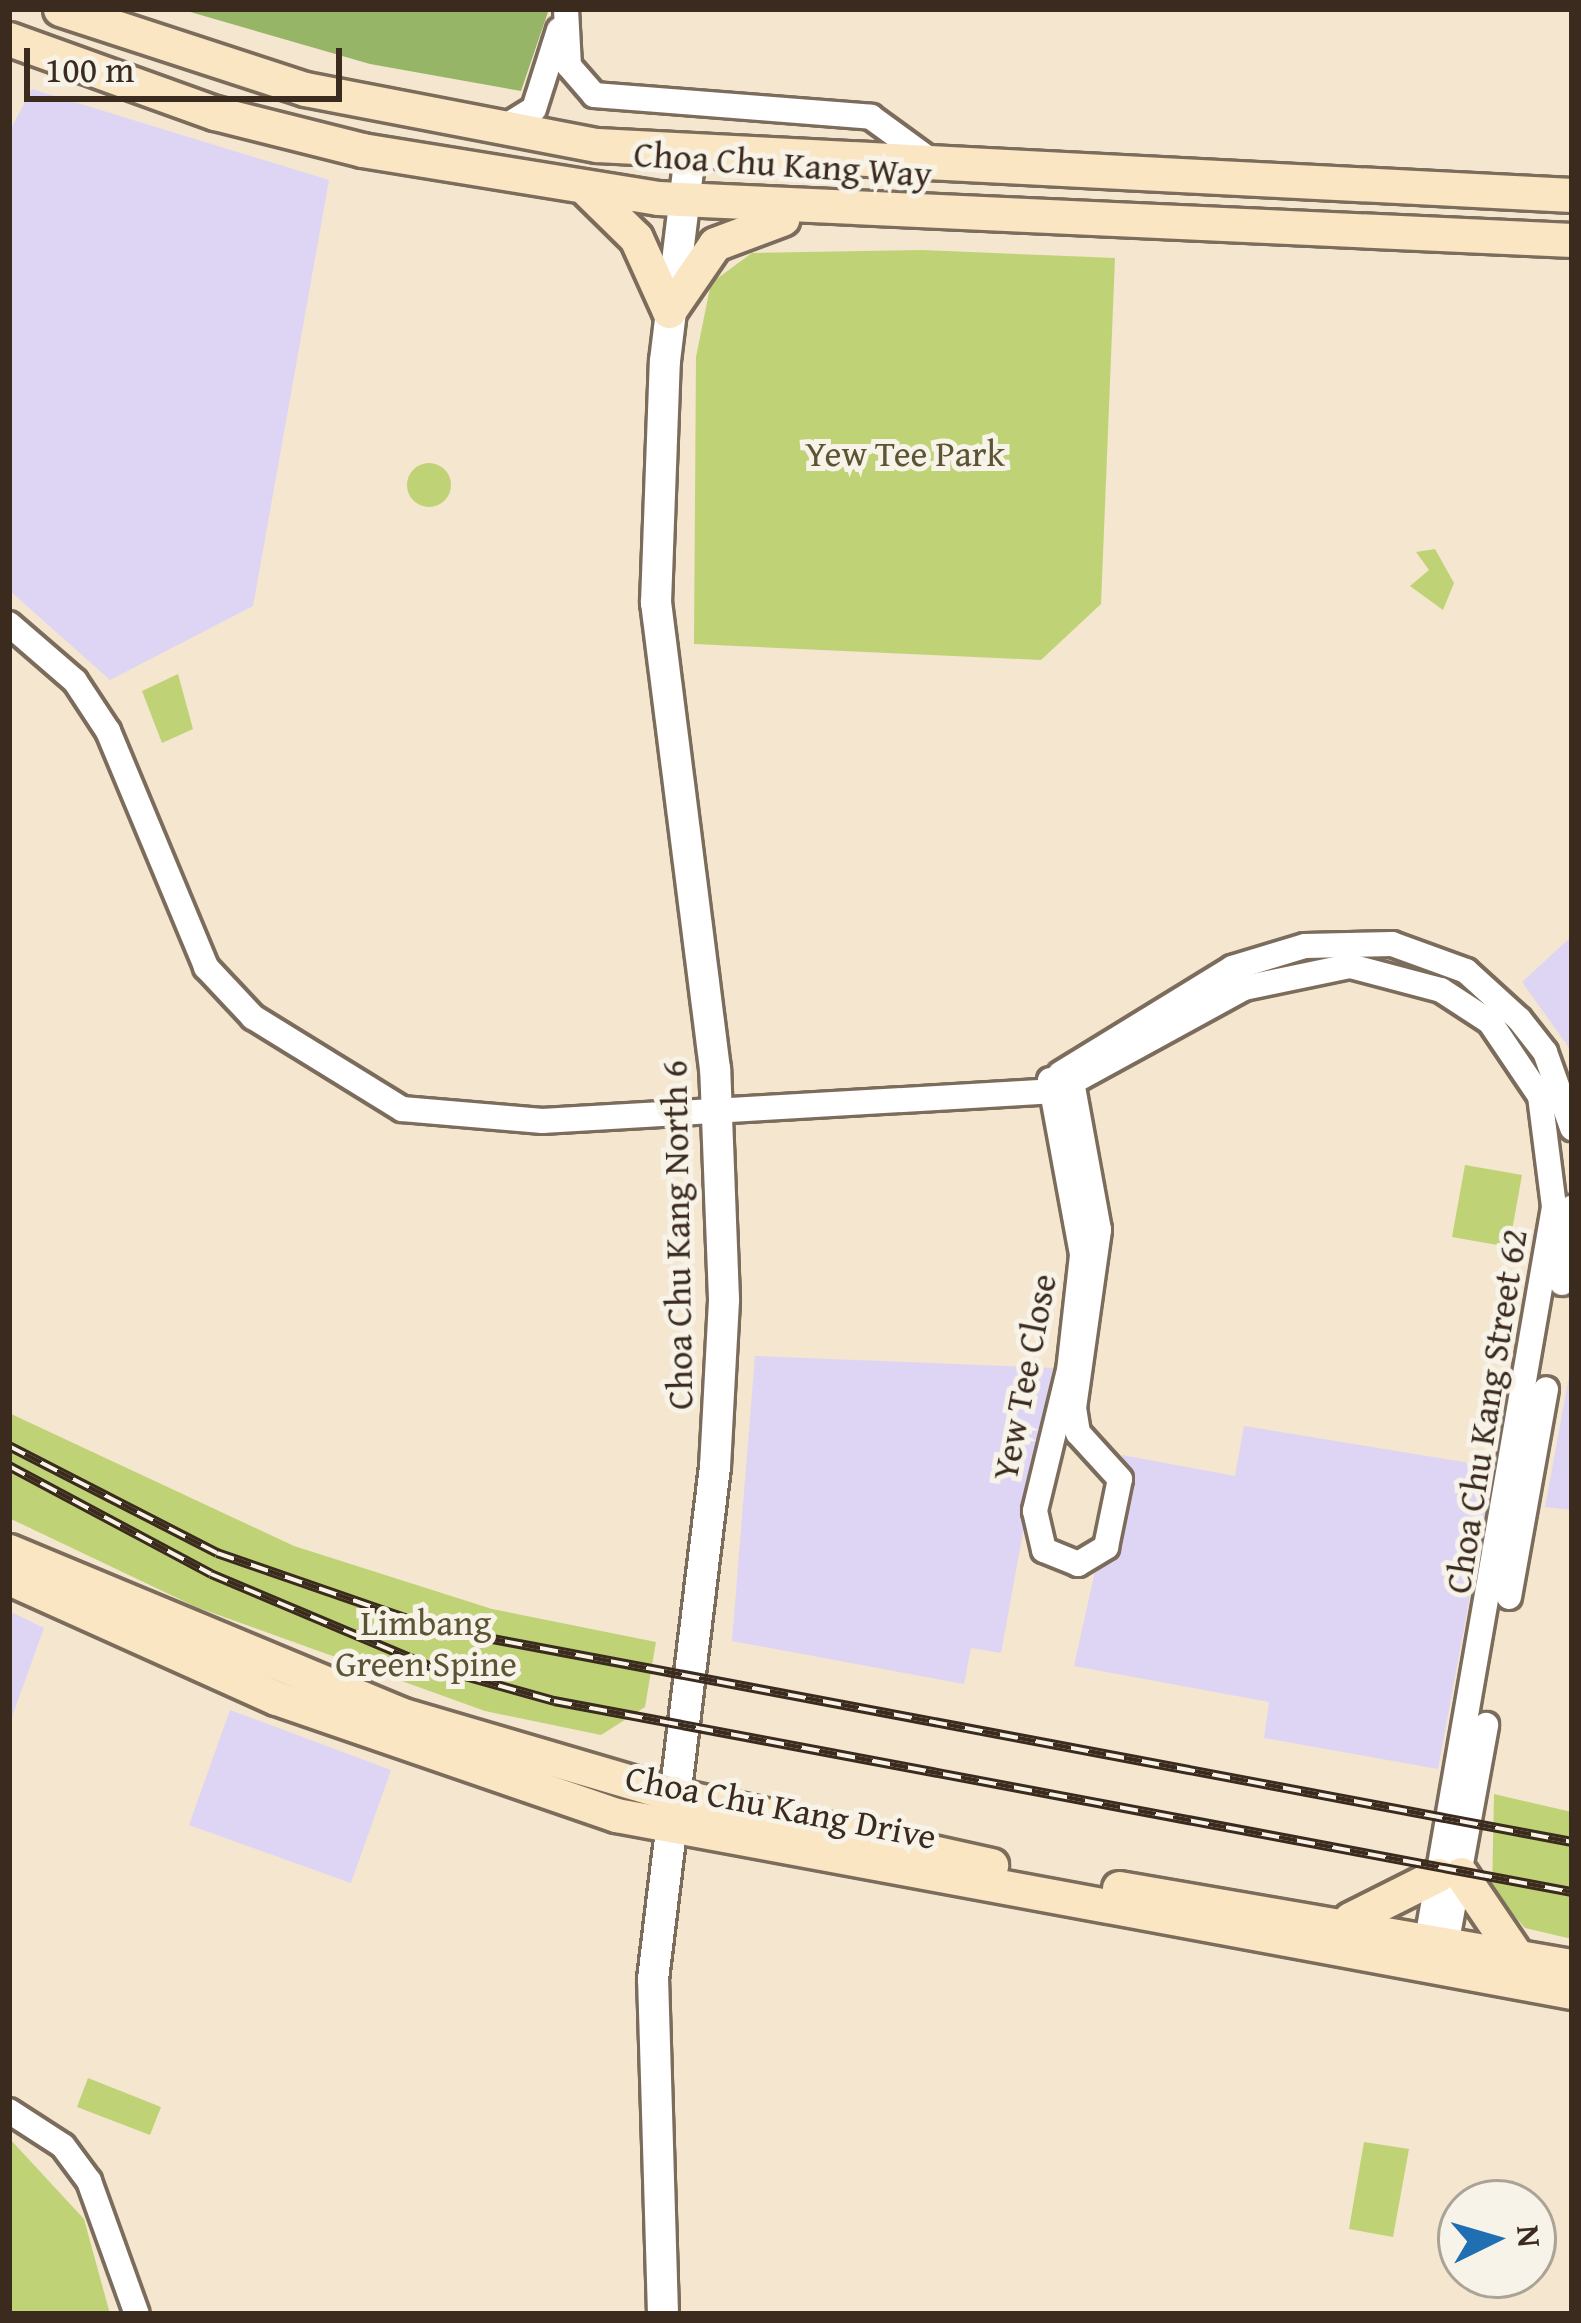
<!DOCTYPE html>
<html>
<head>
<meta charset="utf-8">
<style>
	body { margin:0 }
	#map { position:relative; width:1581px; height:2323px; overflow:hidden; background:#f4e6cf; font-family:"Gentium Book Plus",serif }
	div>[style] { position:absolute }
	.built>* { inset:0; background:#ded5f5 }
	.green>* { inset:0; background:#bfd376 }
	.round { border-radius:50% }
	.forest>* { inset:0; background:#97b567 }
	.roads { filter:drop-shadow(3px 0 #7c6c5c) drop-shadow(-3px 0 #7c6c5c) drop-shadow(0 3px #7c6c5c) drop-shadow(0 -3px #7c6c5c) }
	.minor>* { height:24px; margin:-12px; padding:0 12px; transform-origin:12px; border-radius:12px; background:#fff }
	.tertiary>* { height:30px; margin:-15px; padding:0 15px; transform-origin:15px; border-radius:15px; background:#fff }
	.secondary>* { height:33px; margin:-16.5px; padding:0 16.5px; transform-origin:16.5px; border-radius:16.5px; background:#fbe6c4 }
	.rail>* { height:10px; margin-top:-5px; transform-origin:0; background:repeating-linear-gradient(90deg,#f7f3e8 0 18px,#3b2a1e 0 36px); box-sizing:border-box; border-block:3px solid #3b2a1e }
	span { translate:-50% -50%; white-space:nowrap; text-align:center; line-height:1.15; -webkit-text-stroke:10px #f7f3e8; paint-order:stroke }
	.street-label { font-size:36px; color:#3b2a1e }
	.park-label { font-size:36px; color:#5c5434 }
	.frame { position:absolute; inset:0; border:12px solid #3b2a1e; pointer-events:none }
	.north { position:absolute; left:1437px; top:2179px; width:120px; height:120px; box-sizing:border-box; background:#f7f3e8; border:3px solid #aca397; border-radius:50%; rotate:85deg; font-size:33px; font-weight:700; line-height:48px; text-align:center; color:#3b2a1e }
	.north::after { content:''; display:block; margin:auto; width:42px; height:54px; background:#1f6fb2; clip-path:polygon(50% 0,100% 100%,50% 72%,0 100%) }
	.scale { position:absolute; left:24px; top:48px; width:318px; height:54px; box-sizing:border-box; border:6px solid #3b2a1e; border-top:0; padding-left:15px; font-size:36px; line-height:42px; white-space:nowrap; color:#3b2a1e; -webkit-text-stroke:9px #f7f3e8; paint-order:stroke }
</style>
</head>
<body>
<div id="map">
	<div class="built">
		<div style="clip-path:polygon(32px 89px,329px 180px,253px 606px,110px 680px,9px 590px,9px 132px)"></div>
		<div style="clip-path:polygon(1572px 936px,1572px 1052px,1522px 982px)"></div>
		<div style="clip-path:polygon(755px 1356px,1053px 1368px,1001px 1653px,971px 1648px,964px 1684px,732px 1641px)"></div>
		<div style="clip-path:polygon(1572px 1360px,1572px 1510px,1545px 1507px)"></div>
		<div style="clip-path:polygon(1244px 1426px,1494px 1467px,1438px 1769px,1264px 1738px,1269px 1702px,1074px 1666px,1095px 1571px,1121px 1536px,1122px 1455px,1235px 1476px)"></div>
		<div style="clip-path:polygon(9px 1611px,44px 1628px,9px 1725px)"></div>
		<div style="clip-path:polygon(230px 1710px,391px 1770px,351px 1883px,189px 1825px)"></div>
	</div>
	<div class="green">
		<div style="clip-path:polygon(922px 250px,1115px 258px,1101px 604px,1041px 660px,694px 644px,696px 357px,711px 283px,752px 253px)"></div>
		<div class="round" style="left:407px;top:463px;width:44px;height:44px"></div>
		<div style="clip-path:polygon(1435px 549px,1454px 583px,1443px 610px,1410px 586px,1429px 570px,1416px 552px)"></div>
		<div style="clip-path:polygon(178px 674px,193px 729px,162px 743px,142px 691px)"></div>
		<div style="clip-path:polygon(1465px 1165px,1522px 1175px,1509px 1247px,1452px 1237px)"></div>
		<div style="clip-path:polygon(9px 1413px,294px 1546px,492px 1609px,656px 1642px,645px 1707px,601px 1735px,485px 1711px,196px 1607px,9px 1518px)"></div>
		<div style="clip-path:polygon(1494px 1794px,1572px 1812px,1572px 1939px,1525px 1928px,1492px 1891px)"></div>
		<div style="clip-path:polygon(88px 2078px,161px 2107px,150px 2135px,77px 2107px)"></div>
		<div style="clip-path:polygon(9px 2138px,84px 2219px,110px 2314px,9px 2314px)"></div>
		<div style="clip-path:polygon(1364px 2142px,1409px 2149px,1393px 2237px,1349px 2229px)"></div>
	</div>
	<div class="forest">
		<div style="clip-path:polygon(180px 9px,549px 9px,521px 91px,370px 64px)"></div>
	</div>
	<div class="roads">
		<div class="minor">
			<div style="left:566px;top:9px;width:57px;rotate:87deg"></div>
			<div style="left:569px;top:66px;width:38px;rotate:49deg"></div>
			<div style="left:594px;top:95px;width:278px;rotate:4.5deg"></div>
			<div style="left:871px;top:117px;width:78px;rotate:36.1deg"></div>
			<div style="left:503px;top:128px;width:36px;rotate:-32deg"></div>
			<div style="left:534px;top:109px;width:83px;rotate:-72.4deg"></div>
			<div style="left:9px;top:624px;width:87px;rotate:40.8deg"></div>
			<div style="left:75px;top:681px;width:60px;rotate:56.6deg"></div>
			<div style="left:108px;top:731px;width:256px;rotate:67.4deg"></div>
			<div style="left:206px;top:967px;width:69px;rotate:46.8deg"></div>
			<div style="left:253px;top:1017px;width:175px;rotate:31.7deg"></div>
			<div style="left:402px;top:1109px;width:141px;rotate:4.9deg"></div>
			<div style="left:542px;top:1121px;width:515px;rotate:-3.34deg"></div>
			<div style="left:1056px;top:1091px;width:214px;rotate:-28.7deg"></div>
			<div style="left:1244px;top:988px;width:108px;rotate:-11.7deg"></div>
			<div style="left:1350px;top:966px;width:94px;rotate:14.8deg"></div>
			<div style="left:1441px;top:990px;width:59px;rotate:33.1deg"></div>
			<div style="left:1490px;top:1022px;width:89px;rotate:56deg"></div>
			<div style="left:1540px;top:1096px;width:112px;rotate:82.8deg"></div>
			<div style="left:1554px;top:1207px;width:761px;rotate:99.83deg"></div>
			<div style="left:1060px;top:1074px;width:202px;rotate:-31.6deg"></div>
			<div style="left:1232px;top:968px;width:76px;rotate:-16.8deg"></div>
			<div style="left:1305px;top:946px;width:87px;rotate:-1.3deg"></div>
			<div style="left:1392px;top:944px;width:79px;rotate:20deg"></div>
			<div style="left:1466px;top:971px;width:72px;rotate:42.2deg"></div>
			<div style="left:1519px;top:1019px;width:42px;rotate:51.8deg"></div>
			<div style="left:1545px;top:1052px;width:81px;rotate:70.4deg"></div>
			<div style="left:1050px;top:1080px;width:178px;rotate:79.6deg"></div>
			<div style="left:1082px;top:1255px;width:116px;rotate:96.4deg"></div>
			<div style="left:1069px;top:1370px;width:145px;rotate:103.6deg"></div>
			<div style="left:1035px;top:1511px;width:40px;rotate:77deg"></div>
			<div style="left:1044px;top:1550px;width:37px;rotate:22deg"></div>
			<div style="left:1078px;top:1564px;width:33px;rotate:-31deg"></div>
			<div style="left:1106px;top:1547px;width:69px;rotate:-78.4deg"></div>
			<div style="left:1120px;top:1479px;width:62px;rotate:-132.4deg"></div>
			<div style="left:1078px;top:1433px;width:25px;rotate:-99deg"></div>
			<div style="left:1074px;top:1408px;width:180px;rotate:-82deg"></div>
			<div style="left:1099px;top:1230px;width:163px;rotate:-100.3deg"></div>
			<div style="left:1562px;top:1283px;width:76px;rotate:-82.4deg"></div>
			<div style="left:1509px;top:1597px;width:211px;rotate:-79.9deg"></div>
			<div style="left:1444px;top:1957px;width:236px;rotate:-79.7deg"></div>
			<div style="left:9px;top:2111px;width:64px;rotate:32.9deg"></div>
			<div style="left:63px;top:2146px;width:44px;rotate:53.4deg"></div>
			<div style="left:89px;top:2181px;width:141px;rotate:70.2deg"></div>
		</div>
		<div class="tertiary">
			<div style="left:663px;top:2314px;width:335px;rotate:-91.7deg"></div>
			<div style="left:653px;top:1979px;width:516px;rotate:-83.1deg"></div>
			<div style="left:715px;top:1467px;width:168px;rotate:-86.9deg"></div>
			<div style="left:724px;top:1299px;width:230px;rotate:-92.2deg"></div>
			<div style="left:715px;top:1069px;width:470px;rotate:-97.2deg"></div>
			<div style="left:656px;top:603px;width:242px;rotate:-87.9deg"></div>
			<div style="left:665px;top:361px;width:208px;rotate:-83.1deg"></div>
		</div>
		<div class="secondary">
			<div style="left:60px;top:9px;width:258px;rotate:18.1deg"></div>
			<div style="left:305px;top:89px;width:297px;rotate:10.9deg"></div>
			<div style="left:597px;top:145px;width:976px;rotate:2.94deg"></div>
			<div style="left:9px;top:39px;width:219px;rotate:19.8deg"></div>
			<div style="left:215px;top:113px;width:152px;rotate:14.1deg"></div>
			<div style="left:362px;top:150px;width:300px;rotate:9.2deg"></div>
			<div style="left:658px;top:198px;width:915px;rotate:2.63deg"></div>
			<div style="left:588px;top:191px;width:67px;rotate:44.4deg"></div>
			<div style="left:636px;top:238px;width:80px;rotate:65.7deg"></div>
			<div style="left:669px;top:311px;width:81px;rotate:-55.5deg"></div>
			<div style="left:715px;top:244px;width:72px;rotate:-20.5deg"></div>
			<div style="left:9px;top:1551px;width:424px;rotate:22.6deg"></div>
			<div style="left:400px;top:1714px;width:283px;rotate:16.4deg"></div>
			<div style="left:671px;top:1794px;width:328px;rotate:12.5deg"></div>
			<div style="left:9px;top:1578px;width:293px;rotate:24.2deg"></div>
			<div style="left:276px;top:1698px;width:360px;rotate:19deg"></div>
			<div style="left:616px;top:1815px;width:972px;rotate:10.49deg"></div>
			<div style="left:1461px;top:1874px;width:98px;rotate:55.8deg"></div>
			<div style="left:1119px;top:1888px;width:460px;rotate:9.8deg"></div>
			<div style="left:1350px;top:1919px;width:98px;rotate:-26.6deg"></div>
		</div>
	</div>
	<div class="rail">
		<div style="left:9px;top:1446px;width:234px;rotate:27.2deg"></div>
		<div style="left:217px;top:1553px;width:230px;rotate:19.1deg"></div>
		<div style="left:434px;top:1628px;width:1158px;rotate:10.65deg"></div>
		<div style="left:9px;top:1466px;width:229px;rotate:28.1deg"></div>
		<div style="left:211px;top:1574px;width:237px;rotate:22.9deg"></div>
		<div style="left:429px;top:1666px;width:130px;rotate:15.6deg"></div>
		<div style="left:554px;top:1701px;width:1036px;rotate:10.63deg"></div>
	</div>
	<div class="street-label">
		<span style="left:783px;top:163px;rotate:4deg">Choa Chu Kang Way</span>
		<span style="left:676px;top:1235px;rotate:-91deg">Choa Chu Kang North 6</span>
		<span style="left:1023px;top:1377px;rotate:-79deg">Yew Tee Close</span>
		<span style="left:1485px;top:1411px;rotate:-81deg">Choa Chu Kang Street 62</span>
		<span style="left:781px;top:1806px;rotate:11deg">Choa Chu Kang Drive</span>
	</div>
	<div class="park-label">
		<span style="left:905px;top:453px">Yew Tee Park</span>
		<span style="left:426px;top:1642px">Limbang<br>Green Spine</span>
	</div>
	<div class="frame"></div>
	<div class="north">N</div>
	<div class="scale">100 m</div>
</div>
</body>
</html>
